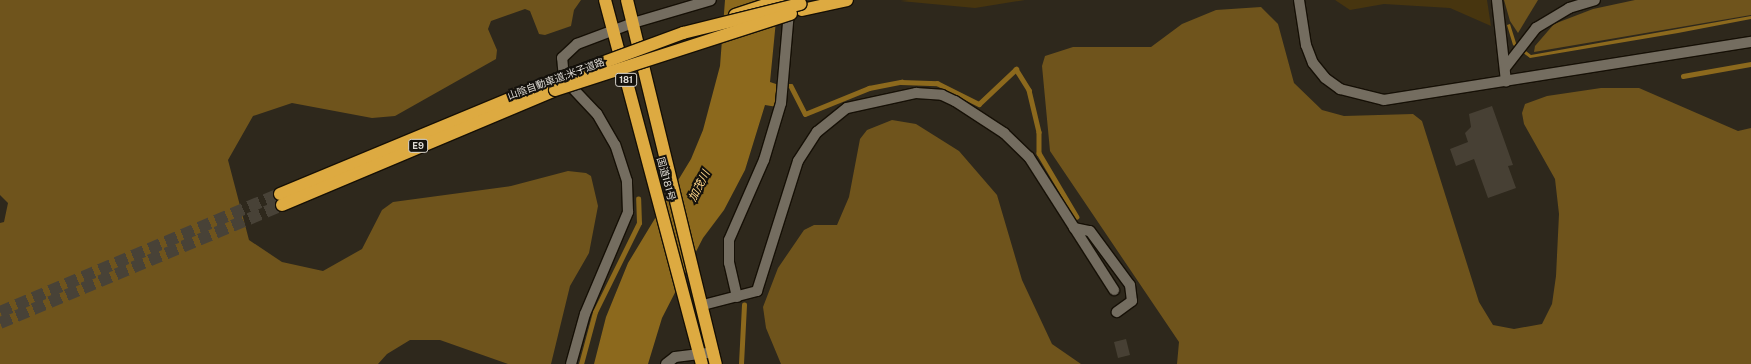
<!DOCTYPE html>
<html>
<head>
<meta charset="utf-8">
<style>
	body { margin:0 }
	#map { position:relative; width:1751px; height:364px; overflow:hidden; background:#2e281c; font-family:"Public Sans","Noto Sans JP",sans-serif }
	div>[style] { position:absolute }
	.green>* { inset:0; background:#47350f }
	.forest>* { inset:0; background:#6f541c }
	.water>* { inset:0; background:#8c691d }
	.stream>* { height:4.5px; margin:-2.25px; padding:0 2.25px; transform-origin:2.25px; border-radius:2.25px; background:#8c691d }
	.building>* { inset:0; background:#474034 }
	.highway-tunnel>* { height:12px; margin-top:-6px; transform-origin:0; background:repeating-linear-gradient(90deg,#484237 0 12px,transparent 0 18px) }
	.roads { filter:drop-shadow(1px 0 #161006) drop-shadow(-1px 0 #161006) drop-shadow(0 1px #161006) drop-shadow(0 -1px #161006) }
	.street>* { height:10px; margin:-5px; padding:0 5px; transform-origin:5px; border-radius:5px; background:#746d60 }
	.secondary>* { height:10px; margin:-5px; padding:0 5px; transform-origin:5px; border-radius:5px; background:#746d60 }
	.highway>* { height:12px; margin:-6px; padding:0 6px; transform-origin:6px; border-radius:6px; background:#ddaa41 }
	.bridges { filter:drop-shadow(1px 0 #161006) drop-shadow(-1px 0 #161006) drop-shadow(0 1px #161006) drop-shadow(0 -1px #161006) }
	.highway-bridge>* { height:12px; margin:-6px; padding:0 6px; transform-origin:6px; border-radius:6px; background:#ddaa41 }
	span { translate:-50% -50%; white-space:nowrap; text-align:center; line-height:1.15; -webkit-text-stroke:4px #14110c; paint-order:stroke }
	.shield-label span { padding:1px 3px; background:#14110c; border:1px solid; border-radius:3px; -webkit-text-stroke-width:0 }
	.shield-label { font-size:9px; color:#dcd8d1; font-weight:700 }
	.street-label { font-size:10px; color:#dcd8d1 }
	.water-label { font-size:11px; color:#fed68a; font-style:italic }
</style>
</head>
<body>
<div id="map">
	<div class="green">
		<div style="clip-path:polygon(1025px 0,975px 8px,900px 1px,908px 0)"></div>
		<div style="clip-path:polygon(1335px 0,1487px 0,1491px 26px,1450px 8px,1384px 4px,1350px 10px)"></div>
	</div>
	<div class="forest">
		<div style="clip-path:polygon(0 0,581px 0,574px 10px,571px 26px,545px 35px,539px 34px,530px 11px,525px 9px,491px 21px,488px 29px,497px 50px,496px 59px,395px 116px,372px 118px,292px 103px,253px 116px,228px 160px,249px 240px,282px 262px,323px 271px,362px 249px,382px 210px,393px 202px,511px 186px,568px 171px,586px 173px,591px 176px,598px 206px,589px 253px,570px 286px,551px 364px,508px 364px,440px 340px,410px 340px,387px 354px,378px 364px,0 364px,0 223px,4px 222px,8px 203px,0 195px)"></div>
		<div style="clip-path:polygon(1504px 0,1538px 0,1518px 33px,1510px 21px)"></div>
		<div style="clip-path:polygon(1635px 0,1751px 0,1751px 15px,1534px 52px,1535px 46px,1554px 24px,1593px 9px)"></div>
		<div style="clip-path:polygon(1261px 7px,1278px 24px,1294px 83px,1322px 110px,1344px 116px,1413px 114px,1422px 121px,1479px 302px,1493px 325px,1514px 329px,1542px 324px,1552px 304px,1556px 276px,1559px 214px,1555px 179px,1524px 124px,1522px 113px,1525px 104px,1547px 96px,1601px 88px,1639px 88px,1738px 131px,1751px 128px,1751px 364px,1177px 364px,1179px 342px,1050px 151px,1042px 66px,1045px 56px,1073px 47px,1151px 47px,1182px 24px,1216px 10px)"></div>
		<div style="clip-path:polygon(892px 120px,916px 124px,959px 151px,997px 195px,1022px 280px,1052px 344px,1081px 364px,781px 364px,766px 328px,763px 307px,778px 268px,804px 230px,814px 225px,837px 225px,849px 197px,860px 139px,867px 130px)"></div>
	</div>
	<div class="water">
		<div style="clip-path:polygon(725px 0,778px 0,770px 82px,782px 86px,777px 107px,765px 105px,745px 170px,724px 210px,703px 238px,662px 318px,648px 364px,594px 364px,606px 317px,628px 263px,691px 159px,703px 130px,720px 66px)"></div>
		<div style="clip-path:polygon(1751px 16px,1751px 19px,1678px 33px,1530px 58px,1513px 45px,1507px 25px,1510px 24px,1516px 43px,1531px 55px)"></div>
	</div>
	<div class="stream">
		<div style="left:1683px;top:76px;width:69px;rotate:-10deg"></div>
		<div style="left:782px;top:86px;width:9px"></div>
		<div style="left:791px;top:86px;width:31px;rotate:63deg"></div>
		<div style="left:805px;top:114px;width:69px;rotate:-22.1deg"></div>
		<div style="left:869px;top:88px;width:33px;rotate:-11deg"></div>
		<div style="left:901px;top:82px;width:36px;rotate:2deg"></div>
		<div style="left:937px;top:83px;width:47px;rotate:26.6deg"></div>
		<div style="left:979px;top:104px;width:51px;rotate:-43.4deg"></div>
		<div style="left:1016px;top:69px;width:25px;rotate:58deg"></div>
		<div style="left:1029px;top:90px;width:43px;rotate:76.6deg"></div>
		<div style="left:1039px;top:132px;width:21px;rotate:90deg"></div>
		<div style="left:1039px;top:153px;width:74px;rotate:59.3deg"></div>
		<div style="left:581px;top:364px;width:54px;rotate:-74.9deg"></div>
		<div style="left:595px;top:312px;width:99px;rotate:-63.7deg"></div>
		<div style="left:639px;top:223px;width:24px;rotate:-92deg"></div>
		<div style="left:741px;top:364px;width:59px;rotate:-87.1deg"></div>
	</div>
	<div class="building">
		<div style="clip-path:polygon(1492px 106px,1513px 165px,1508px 166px,1516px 188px,1488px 198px,1474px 159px,1456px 166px,1450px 149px,1468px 142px,1465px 133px,1471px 127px,1469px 114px)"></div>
		<div style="clip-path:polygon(1126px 339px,1130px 355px,1118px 358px,1114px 342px)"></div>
	</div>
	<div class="highway-tunnel">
		<div style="left:0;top:312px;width:304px;rotate:-22.9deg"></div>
		<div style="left:0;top:323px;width:306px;rotate:-22.7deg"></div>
	</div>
	<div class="roads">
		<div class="street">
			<div style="left:1497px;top:0;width:82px;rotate:83.7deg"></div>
			<div style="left:1505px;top:68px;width:51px;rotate:-52.2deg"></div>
			<div style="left:1536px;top:28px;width:39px;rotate:-31deg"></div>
			<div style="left:1569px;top:8px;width:27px;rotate:-17deg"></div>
			<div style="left:1074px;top:228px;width:16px;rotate:11deg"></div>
			<div style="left:1090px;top:231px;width:67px;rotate:53.5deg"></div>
			<div style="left:1130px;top:285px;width:16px;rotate:83deg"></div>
			<div style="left:1132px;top:301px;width:19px;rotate:144deg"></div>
			<div style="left:737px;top:297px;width:35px;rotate:-103deg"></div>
			<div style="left:729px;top:263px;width:23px;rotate:-90deg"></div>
			<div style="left:729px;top:240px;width:87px;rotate:-66.4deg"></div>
			<div style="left:764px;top:160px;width:59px;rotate:-73.4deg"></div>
			<div style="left:781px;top:103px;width:103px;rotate:-85deg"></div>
			<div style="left:703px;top:305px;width:56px;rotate:-14.5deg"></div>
			<div style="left:757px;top:291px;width:136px;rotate:-72.5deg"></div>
			<div style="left:798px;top:161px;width:35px;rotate:-57deg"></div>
			<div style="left:817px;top:132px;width:38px;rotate:-39deg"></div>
			<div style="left:847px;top:108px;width:71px;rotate:-12.3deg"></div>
			<div style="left:916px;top:93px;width:26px;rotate:4deg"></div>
			<div style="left:942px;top:95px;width:14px;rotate:25deg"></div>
			<div style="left:955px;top:101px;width:59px;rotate:33.1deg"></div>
			<div style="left:1004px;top:133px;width:35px;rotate:44deg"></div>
			<div style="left:1029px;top:157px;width:158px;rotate:57.4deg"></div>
			<div style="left:571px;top:364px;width:52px;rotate:-74.4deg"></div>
			<div style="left:585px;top:314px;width:111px;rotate:-67.1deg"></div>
			<div style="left:628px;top:212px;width:31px;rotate:-92deg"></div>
			<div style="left:627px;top:181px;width:38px;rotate:-108deg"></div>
			<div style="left:615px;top:145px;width:36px;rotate:-120deg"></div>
			<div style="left:597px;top:114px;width:48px;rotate:-133.3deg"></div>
			<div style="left:564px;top:79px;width:21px;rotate:-95deg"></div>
			<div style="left:562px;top:58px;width:21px;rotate:-43deg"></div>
			<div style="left:577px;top:44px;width:60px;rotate:-20.6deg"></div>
			<div style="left:666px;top:364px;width:11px;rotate:-38deg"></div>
			<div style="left:675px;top:357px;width:39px;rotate:-7deg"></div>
		</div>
		<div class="secondary">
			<div style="left:1299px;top:0;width:46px;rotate:81.2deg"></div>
			<div style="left:1306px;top:45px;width:19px;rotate:69deg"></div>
			<div style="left:1313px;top:63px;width:19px;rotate:51deg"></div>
			<div style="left:1325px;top:78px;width:19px;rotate:36deg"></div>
			<div style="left:1340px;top:89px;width:45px;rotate:14deg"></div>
			<div style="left:1384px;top:100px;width:372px;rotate:-9deg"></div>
			<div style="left:633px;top:23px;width:81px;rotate:-16.4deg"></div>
		</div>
		<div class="highway">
			<div style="left:605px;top:0;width:377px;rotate:75.1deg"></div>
			<div style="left:627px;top:0;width:375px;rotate:76.3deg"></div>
			<div style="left:802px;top:10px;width:46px;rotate:-12.5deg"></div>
			<div style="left:735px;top:15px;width:47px;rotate:-18.4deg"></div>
			<div style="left:280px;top:194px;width:295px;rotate:-22.5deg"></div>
			<div style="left:282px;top:205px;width:296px;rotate:-22.8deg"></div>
		</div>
	</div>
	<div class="bridges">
		<div class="highway-bridge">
			<div style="left:553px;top:81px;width:139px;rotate:-20.3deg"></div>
			<div style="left:683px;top:33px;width:121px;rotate:-13.9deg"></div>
			<div style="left:555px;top:90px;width:248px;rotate:-17.9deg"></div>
		</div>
	</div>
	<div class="shield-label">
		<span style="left:626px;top:80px">181</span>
		<span style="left:418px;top:146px">E9</span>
	</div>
	<div class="street-label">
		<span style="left:556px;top:79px;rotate:-20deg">山陰自動車道;米子道路</span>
		<span style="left:666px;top:179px;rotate:75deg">国道181号</span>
	</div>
	<div class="water-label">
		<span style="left:699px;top:186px;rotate:-63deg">加茂川</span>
	</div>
</div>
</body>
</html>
